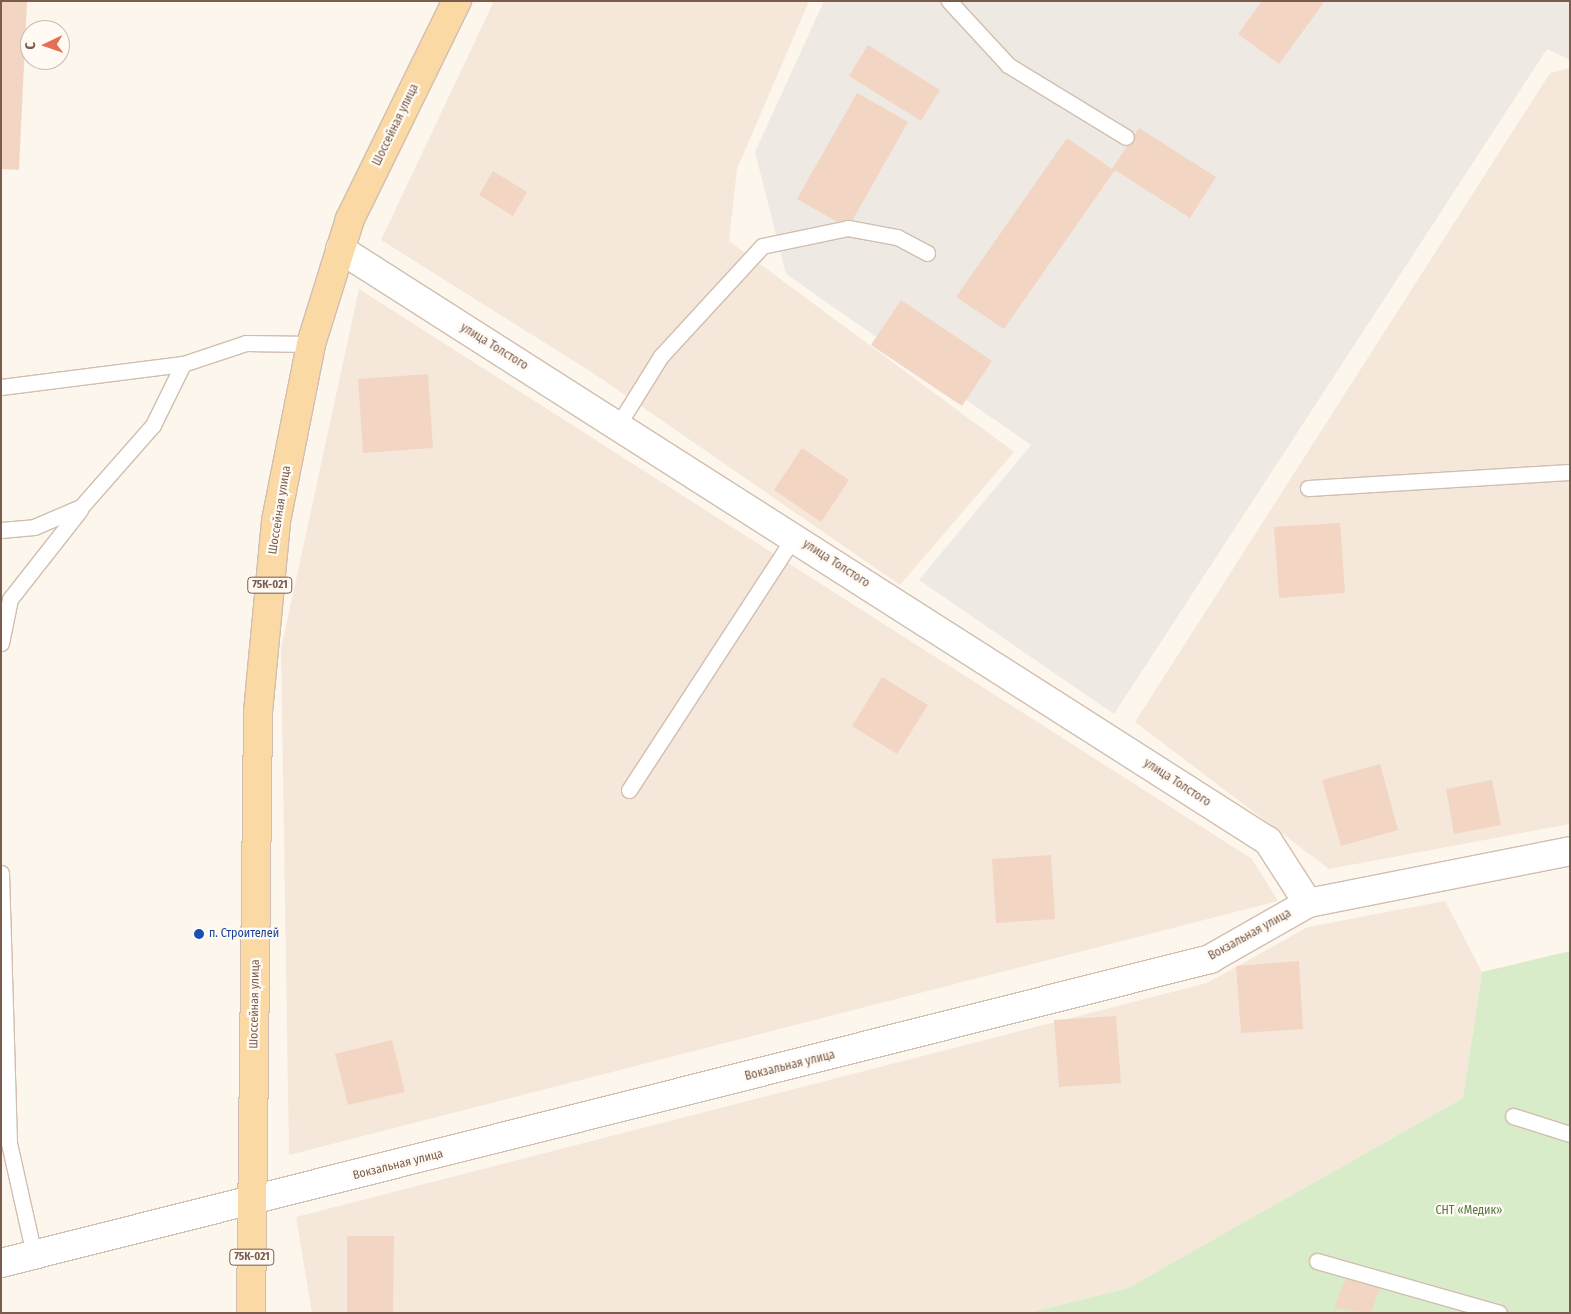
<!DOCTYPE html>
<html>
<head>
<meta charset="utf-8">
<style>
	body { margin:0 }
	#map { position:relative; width:1571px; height:1314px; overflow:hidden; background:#fdf6ec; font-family:"Fira Sans Condensed",sans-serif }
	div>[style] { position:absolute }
	.residential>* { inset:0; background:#f5e8da }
	.industrial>* { inset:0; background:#efe9e4 }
	.green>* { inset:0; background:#d8ecc9 }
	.building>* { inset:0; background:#f3d5c3 }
	.roads { filter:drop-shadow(1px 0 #d1beb0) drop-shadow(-1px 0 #d1beb0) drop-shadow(0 1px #d1beb0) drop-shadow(0 -1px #d1beb0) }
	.lane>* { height:15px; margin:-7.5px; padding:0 7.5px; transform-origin:7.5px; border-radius:7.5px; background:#fff }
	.street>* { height:28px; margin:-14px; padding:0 14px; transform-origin:14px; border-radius:14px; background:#fff }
	.primary>* { height:28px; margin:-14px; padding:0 14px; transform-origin:14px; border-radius:14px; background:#fbd9a5 }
	.dots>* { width:14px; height:14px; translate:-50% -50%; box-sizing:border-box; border:2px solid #fffaf3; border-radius:50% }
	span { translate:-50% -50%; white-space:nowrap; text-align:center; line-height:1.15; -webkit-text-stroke:4.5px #fffaf3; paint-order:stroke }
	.shield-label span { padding:1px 4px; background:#fffaf3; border:1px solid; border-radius:4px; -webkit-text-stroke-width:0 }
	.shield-label { font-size:11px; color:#7a5c4d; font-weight:700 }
	.street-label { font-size:12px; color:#7a5c4d }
	.transit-label { font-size:12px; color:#164399 }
	.left { translate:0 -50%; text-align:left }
	.park-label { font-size:12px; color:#537a41 }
	.frame { position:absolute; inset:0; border:2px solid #7a5c4d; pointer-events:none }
	.north { position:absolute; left:20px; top:20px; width:50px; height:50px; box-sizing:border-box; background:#fffaf3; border:1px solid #cabbb1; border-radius:50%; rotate:267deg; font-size:14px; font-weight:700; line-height:20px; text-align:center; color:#7a5c4d }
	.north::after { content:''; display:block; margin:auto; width:18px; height:22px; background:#e76f51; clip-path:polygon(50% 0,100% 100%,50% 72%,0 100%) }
</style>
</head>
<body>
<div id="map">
	<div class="residential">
		<div style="clip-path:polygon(494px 1px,809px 1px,737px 169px,729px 241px,1014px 452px,900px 585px,593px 373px,381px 240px)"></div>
		<div style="clip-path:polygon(1570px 68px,1570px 824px,1329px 869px,1135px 722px,1550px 73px)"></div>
		<div style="clip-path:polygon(359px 289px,1252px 859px,1278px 901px,289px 1155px,281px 649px)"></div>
		<div style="clip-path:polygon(1445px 901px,1482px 972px,1463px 1098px,1128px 1288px,1028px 1313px,312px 1313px,296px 1217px,1207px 983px,1308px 927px)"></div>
	</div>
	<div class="industrial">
		<div style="clip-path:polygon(824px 1px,1570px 1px,1570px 60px,1547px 49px,1114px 714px,919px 580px,1031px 445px,786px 274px,755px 152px)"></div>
	</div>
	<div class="green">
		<div style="clip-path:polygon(1570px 951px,1570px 1313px,1028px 1313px,1128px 1288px,1463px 1098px,1482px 972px)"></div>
	</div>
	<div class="building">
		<div style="clip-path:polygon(1px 1px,27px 2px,19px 170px,1px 169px)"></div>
		<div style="clip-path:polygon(1262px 1px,1325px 1px,1279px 64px,1238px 34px)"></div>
		<div style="clip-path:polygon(868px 45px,940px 90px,921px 121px,849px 76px)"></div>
		<div style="clip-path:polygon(857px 93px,908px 122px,848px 228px,797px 199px)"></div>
		<div style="clip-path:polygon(1139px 128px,1216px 177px,1190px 218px,1115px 170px,1004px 329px,956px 297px,1067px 138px,1112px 169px)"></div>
		<div style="clip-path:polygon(493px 171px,527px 192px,513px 216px,479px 195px)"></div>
		<div style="clip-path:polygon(901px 300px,992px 361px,962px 406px,871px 345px)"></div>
		<div style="clip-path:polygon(428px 374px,433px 448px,363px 453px,358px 379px)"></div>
		<div style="clip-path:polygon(802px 448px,849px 480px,821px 522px,774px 490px)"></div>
		<div style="clip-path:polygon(1340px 523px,1345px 593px,1279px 598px,1274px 527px)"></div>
		<div style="clip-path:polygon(882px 677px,928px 705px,897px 754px,852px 726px)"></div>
		<div style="clip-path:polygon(1380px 764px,1398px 830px,1341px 846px,1322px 780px)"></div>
		<div style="clip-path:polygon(1492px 780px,1501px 825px,1454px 834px,1446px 789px)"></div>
		<div style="clip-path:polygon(1051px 855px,1055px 919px,996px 923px,992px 859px)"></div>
		<div style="clip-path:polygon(1299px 961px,1303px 1029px,1241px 1033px,1236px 966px)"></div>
		<div style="clip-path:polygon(1116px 1016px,1121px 1083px,1059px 1087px,1054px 1020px)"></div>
		<div style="clip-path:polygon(392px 1040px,405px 1092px,348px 1105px,335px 1054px)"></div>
		<div style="clip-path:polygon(347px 1236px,394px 1236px,393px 1313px,347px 1313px)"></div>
		<div style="clip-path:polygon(1347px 1275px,1380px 1288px,1371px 1313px,1334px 1308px)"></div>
	</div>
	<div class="roads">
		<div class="lane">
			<div style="left:949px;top:1px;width:87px;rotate:47.3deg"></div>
			<div style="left:1008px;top:65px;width:138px;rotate:31.4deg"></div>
			<div style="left:1px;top:387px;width:183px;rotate:-7.2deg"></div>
			<div style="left:183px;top:364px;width:66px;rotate:-18.4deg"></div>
			<div style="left:246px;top:343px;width:65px;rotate:0.9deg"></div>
			<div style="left:618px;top:425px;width:81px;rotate:-58.1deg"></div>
			<div style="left:661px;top:356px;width:149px;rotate:-47.4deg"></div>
			<div style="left:762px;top:246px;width:88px;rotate:-11.8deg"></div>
			<div style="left:848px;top:228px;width:50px;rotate:10.4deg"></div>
			<div style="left:897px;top:237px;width:34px;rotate:28deg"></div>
			<div style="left:1308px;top:488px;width:262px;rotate:-3.5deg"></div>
			<div style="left:1px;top:530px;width:33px;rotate:-5deg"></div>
			<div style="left:34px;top:527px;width:51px;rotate:-23.1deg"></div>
			<div style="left:81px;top:507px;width:109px;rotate:-48.7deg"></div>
			<div style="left:153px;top:425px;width:68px;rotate:-63.8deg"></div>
			<div style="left:1px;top:643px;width:45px;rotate:-78.4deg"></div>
			<div style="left:10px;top:599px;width:113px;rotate:-51.8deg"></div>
			<div style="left:629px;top:790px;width:302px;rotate:-56.9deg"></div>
			<div style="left:1px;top:873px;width:270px;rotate:88.3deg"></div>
			<div style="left:9px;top:1143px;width:115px;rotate:77.4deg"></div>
			<div style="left:1513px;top:1116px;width:60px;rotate:17.5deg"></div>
			<div style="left:1317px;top:1261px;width:189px;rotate:15.9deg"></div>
		</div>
		<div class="street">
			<div style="left:340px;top:249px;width:1101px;rotate:32.54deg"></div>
			<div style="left:1268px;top:841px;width:74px;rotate:57.2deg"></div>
			<div style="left:1px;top:1263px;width:1247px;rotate:-14.11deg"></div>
			<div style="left:1210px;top:959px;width:113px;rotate:-29.7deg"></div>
			<div style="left:1308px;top:903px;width:267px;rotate:-11.2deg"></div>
		</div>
		<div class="primary">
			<div style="left:251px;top:1313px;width:601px;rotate:-89.33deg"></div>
			<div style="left:258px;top:712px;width:192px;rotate:-84.6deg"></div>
			<div style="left:276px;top:521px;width:180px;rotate:-78.8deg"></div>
			<div style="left:311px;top:344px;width:131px;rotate:-72.7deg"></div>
			<div style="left:350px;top:219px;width:243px;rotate:-63.9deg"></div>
		</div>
	</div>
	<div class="dots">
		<div style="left:199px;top:934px;background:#1a4fb4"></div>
	</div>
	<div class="shield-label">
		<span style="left:270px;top:585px">75К-021</span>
		<span style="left:252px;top:1257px">75К-021</span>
	</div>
	<div class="street-label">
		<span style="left:396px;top:125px;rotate:-64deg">Шоссейная улица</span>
		<span style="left:494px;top:347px;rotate:32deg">улица Толстого</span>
		<span style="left:280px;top:510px;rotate:-81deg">Шоссейная улица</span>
		<span style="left:836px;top:564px;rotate:33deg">улица Толстого</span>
		<span style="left:1177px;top:783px;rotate:33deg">улица Толстого</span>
		<span style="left:1250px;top:935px;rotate:-29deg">Вокзальная улица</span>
		<span style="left:255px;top:1004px;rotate:-89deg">Шоссейная улица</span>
		<span style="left:790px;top:1066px;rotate:-14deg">Вокзальная улица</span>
		<span style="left:398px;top:1165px;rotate:-14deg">Вокзальная улица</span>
	</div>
	<div class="transit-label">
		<span class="left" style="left:209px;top:934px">п. Строителей</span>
	</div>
	<div class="park-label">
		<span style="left:1469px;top:1211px">СНТ «Медик»</span>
	</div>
	<div class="frame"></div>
	<div class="north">С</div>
</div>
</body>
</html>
